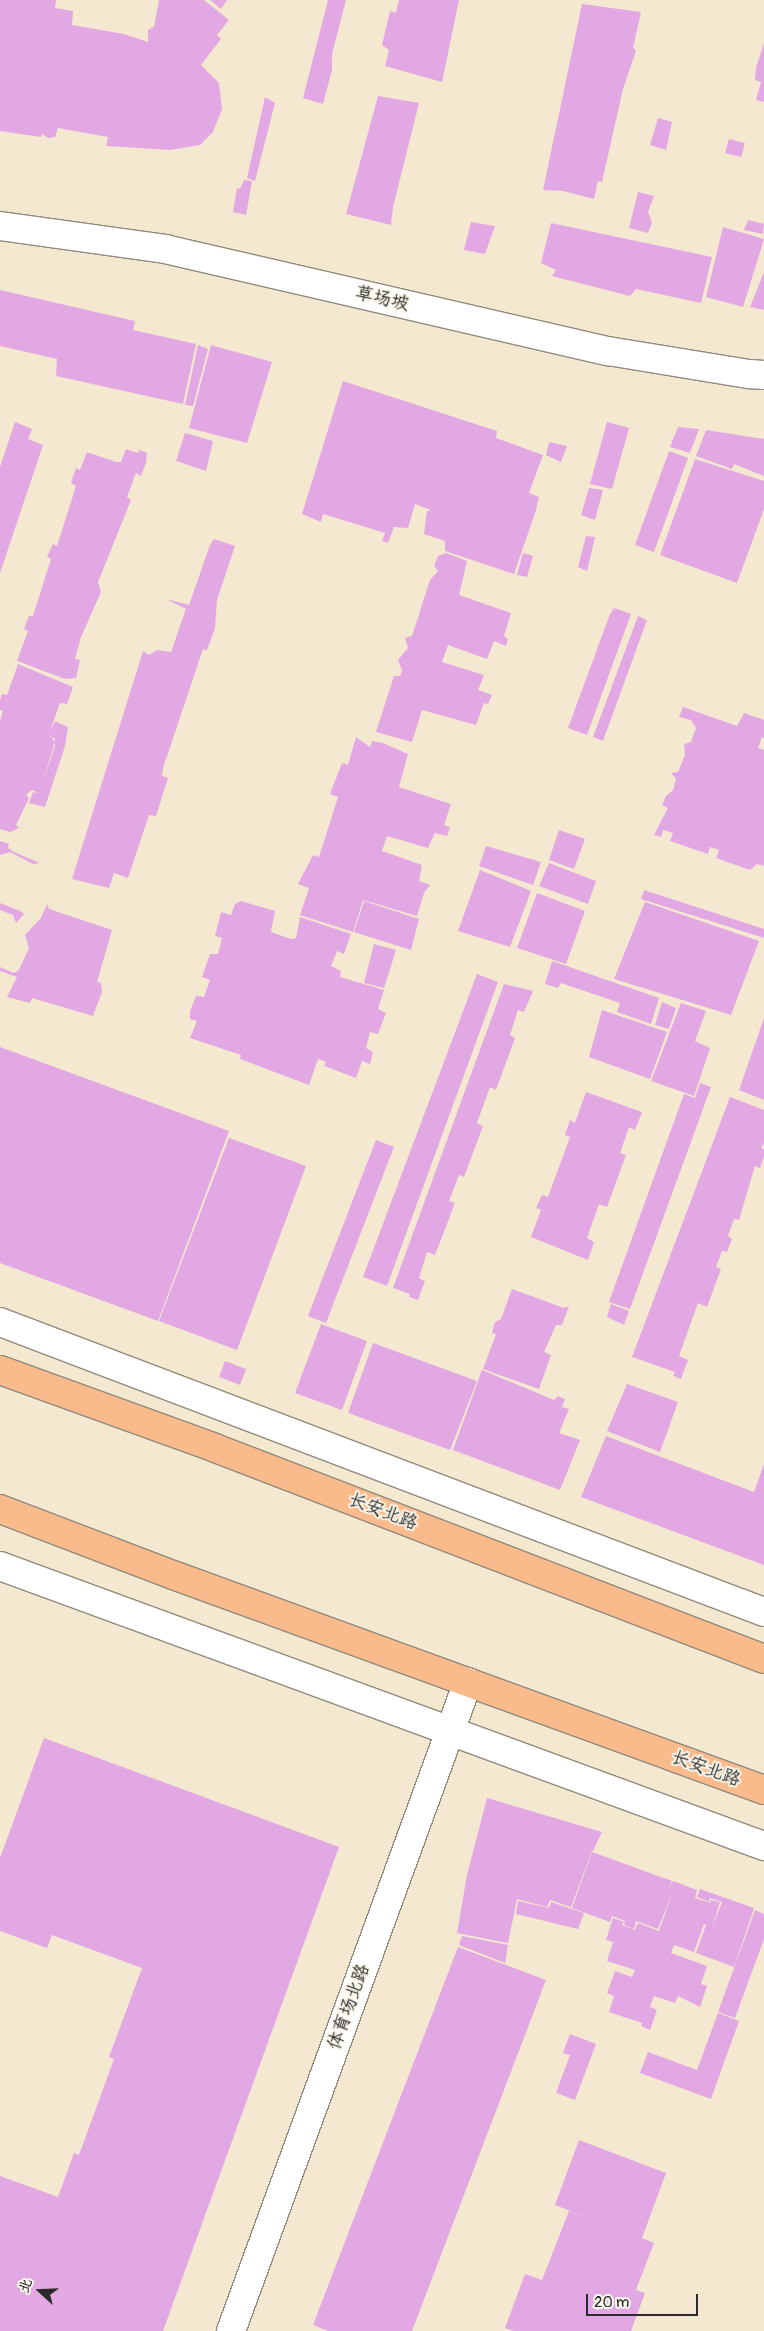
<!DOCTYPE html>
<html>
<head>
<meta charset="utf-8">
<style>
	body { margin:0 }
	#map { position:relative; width:764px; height:2331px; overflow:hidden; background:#f5e8d1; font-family:Pangolin,"LXGW WenKai TC",sans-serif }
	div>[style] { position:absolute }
	.building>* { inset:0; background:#e2a8e3 }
	.roads { filter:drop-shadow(1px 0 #908a7e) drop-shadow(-1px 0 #908a7e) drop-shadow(0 1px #908a7e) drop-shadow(0 -1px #908a7e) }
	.minor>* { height:28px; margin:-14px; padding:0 14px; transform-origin:14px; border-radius:14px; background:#fff }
	.tertiary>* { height:28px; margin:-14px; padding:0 14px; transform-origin:14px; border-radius:14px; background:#fff }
	.primary>* { height:28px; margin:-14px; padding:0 14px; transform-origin:14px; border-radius:14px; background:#fabb8c }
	span { translate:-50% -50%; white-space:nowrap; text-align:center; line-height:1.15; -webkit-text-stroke:4px #fbf7ec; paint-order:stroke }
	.street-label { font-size:18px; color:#2b2b2b }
	.north { position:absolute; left:15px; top:2266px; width:50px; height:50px; -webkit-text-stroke:4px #fbf7ec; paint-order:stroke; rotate:290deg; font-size:14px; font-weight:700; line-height:20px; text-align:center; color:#2b2b2b }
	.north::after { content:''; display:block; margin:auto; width:18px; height:22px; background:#2b2b2b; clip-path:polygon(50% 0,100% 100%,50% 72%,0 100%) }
	.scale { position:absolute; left:586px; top:2294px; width:112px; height:22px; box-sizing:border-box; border:2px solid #2b2b2b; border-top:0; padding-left:6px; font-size:15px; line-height:18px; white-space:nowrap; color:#2b2b2b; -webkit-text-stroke:4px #fbf7ec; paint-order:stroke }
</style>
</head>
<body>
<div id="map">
	<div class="building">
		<div style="clip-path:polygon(0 0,56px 0,55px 8px,73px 11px,72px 25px,124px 34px,148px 42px,148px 30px,154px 27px,159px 0,204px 0,229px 20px,217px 35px,221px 39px,201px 65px,219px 83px,222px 109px,213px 132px,200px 145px,170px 150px,106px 146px,108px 137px,58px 128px,55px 137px,48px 138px,42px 134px,41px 137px,0 131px)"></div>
		<div style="clip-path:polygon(210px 0,227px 0,221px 9px)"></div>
		<div style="clip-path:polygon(328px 0,346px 0,332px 54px,332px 70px,323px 104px,303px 98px)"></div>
		<div style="clip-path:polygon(399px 0,459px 0,442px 82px,385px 66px,389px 50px,382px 45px,390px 11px,396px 13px)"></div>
		<div style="clip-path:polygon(582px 4px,641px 12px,633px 48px,636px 51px,623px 89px,602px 182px,598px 181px,594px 199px,563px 191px,543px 190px)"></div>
		<div style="clip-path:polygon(764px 43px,764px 102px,756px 100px,761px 82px,755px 80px,756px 68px)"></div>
		<div style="clip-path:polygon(378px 96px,419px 103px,393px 207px,391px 225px,346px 214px)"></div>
		<div style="clip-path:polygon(265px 97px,275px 103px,255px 181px,247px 178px)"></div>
		<div style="clip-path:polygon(658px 118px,672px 122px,666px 150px,650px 145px)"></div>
		<div style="clip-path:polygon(729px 139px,745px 143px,741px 157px,725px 153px)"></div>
		<div style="clip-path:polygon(244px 180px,252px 181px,246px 215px,233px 212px,237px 188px,240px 189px)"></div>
		<div style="clip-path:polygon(638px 192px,654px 196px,648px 212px,652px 222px,648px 233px,629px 228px)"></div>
		<div style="clip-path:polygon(748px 220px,764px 224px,763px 234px,744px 230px)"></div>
		<div style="clip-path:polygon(471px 222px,495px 226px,485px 254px,464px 250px)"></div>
		<div style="clip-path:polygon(551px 223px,712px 257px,701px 303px,636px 289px,630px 296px,552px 276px,556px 270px,541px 263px)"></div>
		<div style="clip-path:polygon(723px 227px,764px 239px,743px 307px,706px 297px)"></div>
		<div style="clip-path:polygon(764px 272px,764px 310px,750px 307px)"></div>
		<div style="clip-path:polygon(0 290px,135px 321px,133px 330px,196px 344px,183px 404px,56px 376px,57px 359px,0 346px)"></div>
		<div style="clip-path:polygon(198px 345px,208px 349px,193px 406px,185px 405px)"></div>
		<div style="clip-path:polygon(211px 345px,272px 362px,247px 443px,189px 428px)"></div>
		<div style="clip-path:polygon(343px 381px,497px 431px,496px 438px,543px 455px,529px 493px,539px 497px,536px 510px,514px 574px,445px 551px,445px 541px,424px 534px,427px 511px,431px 510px,415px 504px,408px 528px,394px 527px,388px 543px,382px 541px,385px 533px,323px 514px,321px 522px,302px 514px)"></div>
		<div style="clip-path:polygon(15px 422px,32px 429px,28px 439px,43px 445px,0 573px,0 467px)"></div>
		<div style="clip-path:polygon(607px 422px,629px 428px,612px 489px,590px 484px)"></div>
		<div style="clip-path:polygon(678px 427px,699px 429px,690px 453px,670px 447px)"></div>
		<div style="clip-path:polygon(706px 430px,764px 439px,764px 476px,734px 464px,732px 469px,696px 456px)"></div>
		<div style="clip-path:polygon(185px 433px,213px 441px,206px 471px,176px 461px)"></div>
		<div style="clip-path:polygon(549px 442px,567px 446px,561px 462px,546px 455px)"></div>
		<div style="clip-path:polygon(126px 449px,138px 453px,139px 450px,147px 453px,146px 463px,141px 476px,136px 473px,127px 497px,131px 500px,98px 582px,101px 592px,81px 637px,75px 659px,80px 660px,76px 678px,65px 679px,17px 661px,28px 631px,24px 629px,29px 616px,33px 616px,51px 559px,47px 557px,53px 544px,57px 546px,76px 486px,71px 483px,76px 468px,80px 470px,87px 452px,116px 462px,121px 462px)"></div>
		<div style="clip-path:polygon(669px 451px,688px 458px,654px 552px,635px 545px)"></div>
		<div style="clip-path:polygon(695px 459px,764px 481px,764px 509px,737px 583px,660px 555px)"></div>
		<div style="clip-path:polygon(589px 488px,603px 490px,595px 520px,581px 515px)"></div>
		<div style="clip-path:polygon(586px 536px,595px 537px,587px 571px,578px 567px)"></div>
		<div style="clip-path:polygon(214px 539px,235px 546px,217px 600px,215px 628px,207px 650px,203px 649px,163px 768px,162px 776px,168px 778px,156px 816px,149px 815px,128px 878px,114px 873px,109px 888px,72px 879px,143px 651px,149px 655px,157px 650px,171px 652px,186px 609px,166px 599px,189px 605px,210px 545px)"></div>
		<div style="clip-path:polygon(446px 553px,467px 561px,459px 595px,511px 613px,504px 636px,508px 639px,506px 646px,494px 641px,487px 659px,448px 645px,442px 662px,484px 675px,478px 690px,492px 695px,488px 704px,484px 703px,476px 725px,422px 710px,412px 742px,376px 732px,394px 676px,400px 676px,402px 670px,398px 660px,408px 648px,405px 638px,412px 636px,430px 580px,438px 571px,434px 566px,438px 556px)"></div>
		<div style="clip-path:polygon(523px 553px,533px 556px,527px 577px,517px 575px)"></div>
		<div style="clip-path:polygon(614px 608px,631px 614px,587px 735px,568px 728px,610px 614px)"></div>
		<div style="clip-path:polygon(638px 616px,647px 620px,603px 741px,593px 737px)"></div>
		<div style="clip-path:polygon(evenodd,18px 664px,73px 687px,67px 704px,60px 703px,49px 734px,55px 721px,68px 727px,65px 746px,45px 807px,29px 803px,33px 792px,39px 793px,32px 790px,26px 795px,29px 798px,16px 825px,19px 828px,10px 832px,0 829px,0 721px,3px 711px,0 710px,0 700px,2px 694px,7px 695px,18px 664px,50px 736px,55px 739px,55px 746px,42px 784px,55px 742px,50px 736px)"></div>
		<div style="clip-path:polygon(683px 707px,737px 726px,744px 713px,764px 720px,764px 738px,762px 737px,758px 748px,764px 750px,764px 866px,757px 864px,750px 870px,716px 858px,719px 850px,710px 847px,708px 854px,670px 841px,673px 833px,663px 830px,661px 837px,654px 835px,668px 808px,662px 805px,666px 796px,673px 790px,676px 779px,671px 773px,678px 772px,685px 755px,684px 744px,691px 742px,696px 728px,691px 720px,679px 717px)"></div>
		<div style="clip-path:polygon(356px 737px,370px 747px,372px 741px,383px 743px,408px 754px,399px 787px,451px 804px,444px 825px,450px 827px,447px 836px,435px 833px,428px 848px,387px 836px,382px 851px,422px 865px,419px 881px,430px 885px,424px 893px,417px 916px,363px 900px,353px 932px,300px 915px,309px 888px,298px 884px,313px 855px,319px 857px,338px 797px,330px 794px,342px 763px,348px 765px)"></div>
		<div style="clip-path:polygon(559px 830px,585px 839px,574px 869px,549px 860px)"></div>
		<div style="clip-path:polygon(0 841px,9px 844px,8px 848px,14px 852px,40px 863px,33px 864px,10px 852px,0 855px)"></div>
		<div style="clip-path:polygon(486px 846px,541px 862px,533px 885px,479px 866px)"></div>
		<div style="clip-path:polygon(549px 863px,596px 881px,588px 904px,539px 886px)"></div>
		<div style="clip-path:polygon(480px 870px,531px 891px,510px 947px,458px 931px)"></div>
		<div style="clip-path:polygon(644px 890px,764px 929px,764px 938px,641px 899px)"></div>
		<div style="clip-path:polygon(537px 893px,585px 911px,566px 964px,517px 948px)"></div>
		<div style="clip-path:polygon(241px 901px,275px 911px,271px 932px,291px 939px,296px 938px,300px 917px,351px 934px,344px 954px,337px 951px,331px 966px,341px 971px,340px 977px,384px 990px,378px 1009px,386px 1013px,378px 1034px,370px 1032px,366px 1048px,373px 1052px,370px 1064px,362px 1061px,356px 1078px,324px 1066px,326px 1062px,318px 1059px,309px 1085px,240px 1059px,241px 1055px,190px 1038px,197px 1021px,190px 1019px,190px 1011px,196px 996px,204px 997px,210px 980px,202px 977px,210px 954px,218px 954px,222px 938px,215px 936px,221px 912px,231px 915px,235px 904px)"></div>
		<div style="clip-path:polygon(364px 901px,419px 919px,411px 950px,354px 932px)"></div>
		<div style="clip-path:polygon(645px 902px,759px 941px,731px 1015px,614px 979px)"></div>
		<div style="clip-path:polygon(0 903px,20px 911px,24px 914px,16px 923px,13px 915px,0 910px)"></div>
		<div style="clip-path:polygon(47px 904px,49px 909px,112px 930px,97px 982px,101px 983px,102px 992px,93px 1016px,32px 998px,30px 1003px,7px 997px,17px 977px,0 971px,0 967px,14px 973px,19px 970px,29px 948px,25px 935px,41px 918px)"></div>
		<div style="clip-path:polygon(374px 944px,396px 950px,384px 988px,364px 983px)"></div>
		<div style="clip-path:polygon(552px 961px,659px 998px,651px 1024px,617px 1012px,620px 1003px,561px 983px,558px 988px,545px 984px)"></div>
		<div style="clip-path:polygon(477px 974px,498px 982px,387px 1286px,363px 1277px)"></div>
		<div style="clip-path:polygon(504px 984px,533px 991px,524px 1012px,518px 1010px,510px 1035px,515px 1038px,496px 1090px,490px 1087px,477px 1123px,483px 1126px,464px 1177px,459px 1175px,449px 1201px,455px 1203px,435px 1255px,427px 1252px,419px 1278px,425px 1281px,418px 1300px,409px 1297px,410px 1294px,393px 1288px)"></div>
		<div style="clip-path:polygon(662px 1002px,676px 1008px,669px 1029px,655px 1025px)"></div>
		<div style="clip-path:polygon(681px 1003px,706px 1011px,695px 1041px,710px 1048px,694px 1096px,651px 1081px)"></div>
		<div style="clip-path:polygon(602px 1010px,667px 1032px,650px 1079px,589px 1057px)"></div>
		<div style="clip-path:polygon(764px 1018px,764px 1100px,739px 1090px)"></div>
		<div style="clip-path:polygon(0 1047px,229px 1131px,158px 1321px,0 1263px)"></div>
		<div style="clip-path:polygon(700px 1083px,711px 1087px,630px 1309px,609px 1302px,684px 1094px,695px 1098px)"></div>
		<div style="clip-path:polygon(586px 1092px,642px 1112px,635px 1130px,629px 1127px,620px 1153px,626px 1155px,607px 1207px,599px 1204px,587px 1238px,594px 1242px,588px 1260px,531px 1237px,541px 1210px,536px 1208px,542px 1195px,548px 1197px,570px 1137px,565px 1135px,570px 1120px,575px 1123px)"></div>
		<div style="clip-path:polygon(730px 1097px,764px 1110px,764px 1143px,761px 1148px,764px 1149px,764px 1156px,760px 1168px,755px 1166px,739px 1220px,734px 1219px,728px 1236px,732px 1239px,727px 1252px,722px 1251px,716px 1267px,721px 1269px,707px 1307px,698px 1303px,679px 1356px,688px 1360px,681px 1379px,673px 1376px,675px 1372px,632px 1357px)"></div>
		<div style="clip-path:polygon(229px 1138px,306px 1166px,237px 1350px,159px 1321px)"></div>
		<div style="clip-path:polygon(376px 1140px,394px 1147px,326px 1323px,308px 1316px)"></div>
		<div style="clip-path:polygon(512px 1289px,564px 1308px,569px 1306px,562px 1325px,556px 1325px,544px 1352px,551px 1355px,539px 1389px,483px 1369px,496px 1334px,492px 1333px,495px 1322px,501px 1319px)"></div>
		<div style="clip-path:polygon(611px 1304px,629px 1311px,624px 1325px,607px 1317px)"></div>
		<div style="clip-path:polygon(321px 1324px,367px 1341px,342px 1410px,295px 1393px)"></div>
		<div style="clip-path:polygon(373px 1343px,477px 1381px,450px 1450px,348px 1413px)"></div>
		<div style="clip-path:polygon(225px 1361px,246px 1369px,240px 1385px,219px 1377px)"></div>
		<div style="clip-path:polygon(482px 1370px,554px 1400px,558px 1396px,565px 1399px,562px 1407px,569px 1409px,559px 1433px,580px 1440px,560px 1490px,453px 1450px)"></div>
		<div style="clip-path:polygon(627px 1384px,678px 1402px,660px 1452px,607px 1431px)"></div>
		<div style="clip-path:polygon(606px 1436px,754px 1492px,764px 1464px,764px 1565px,581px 1497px)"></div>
		<div style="clip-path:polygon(44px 1738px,339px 1847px,163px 2331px,0 2331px,0 2176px,58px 2197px,74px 2153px,79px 2155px,114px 2059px,109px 2057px,142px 1968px,52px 1935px,47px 1948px,0 1931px,0 1858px)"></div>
		<div style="clip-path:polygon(487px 1798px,602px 1832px,593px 1851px,592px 1851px,571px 1907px,550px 1900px,547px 1907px,517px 1899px,508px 1943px,457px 1933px,467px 1875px)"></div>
		<div style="clip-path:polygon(592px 1852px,672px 1881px,668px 1891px,673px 1881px,697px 1890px,695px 1898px,710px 1903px,711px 1900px,720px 1902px,712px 1928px,722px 1902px,710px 1898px,709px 1902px,697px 1897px,700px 1889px,754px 1908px,734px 1967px,696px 1953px,706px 1925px,704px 1924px,694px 1952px,674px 1945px,671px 1953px,707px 1966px,701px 1984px,707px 1986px,700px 2007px,678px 1996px,675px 2003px,654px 1996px,650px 2007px,657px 2010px,650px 2030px,641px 2026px,642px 2023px,609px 2012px,614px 1996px,607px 1993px,615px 1971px,632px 1977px,635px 1970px,607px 1961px,613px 1942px,606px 1940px,613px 1918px,624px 1922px,622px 1925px,635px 1930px,638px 1923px,659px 1931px,672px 1893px,658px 1929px,636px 1921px,634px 1929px,624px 1925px,625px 1921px,612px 1916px,610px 1922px,572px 1908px)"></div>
		<div style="clip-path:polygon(518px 1901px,549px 1908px,551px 1902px,584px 1913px,578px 1929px,516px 1914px)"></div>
		<div style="clip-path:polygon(755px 1910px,764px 1914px,764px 1939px,735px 2018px,718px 2012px)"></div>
		<div style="clip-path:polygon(462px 1936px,508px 1945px,505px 1963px,459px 1945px)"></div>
		<div style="clip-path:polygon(458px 1947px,546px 1980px,412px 2331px,328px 2331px,313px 2325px)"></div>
		<div style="clip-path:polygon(718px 2013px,739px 2021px,711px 2099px,640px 2073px,648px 2052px,697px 2070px)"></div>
		<div style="clip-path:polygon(570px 2034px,596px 2044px,575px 2100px,556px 2093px,570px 2055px,563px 2053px)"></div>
		<div style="clip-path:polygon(579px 2140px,666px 2173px,642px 2238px,654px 2243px,636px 2290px,645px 2293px,631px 2331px,514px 2331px,505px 2328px,525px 2274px,542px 2280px,569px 2211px,593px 2220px,555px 2205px)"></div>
	</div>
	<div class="roads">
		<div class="minor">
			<div style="left:0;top:1322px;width:817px;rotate:20.79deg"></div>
			<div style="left:0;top:1566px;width:814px;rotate:20.13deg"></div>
		</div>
		<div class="tertiary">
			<div style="left:0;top:226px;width:167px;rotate:7.9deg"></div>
			<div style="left:165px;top:249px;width:455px;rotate:13deg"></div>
			<div style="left:608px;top:351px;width:143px;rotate:9.3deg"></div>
			<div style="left:749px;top:374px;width:15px;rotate:4deg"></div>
			<div style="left:231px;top:2331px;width:691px;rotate:-69.94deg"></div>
		</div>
		<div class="primary">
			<div style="left:0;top:1370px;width:229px;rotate:19.9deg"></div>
			<div style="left:215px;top:1448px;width:588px;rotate:21.02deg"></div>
			<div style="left:0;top:1509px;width:185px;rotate:20.9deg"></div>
			<div style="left:173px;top:1575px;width:629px;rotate:19.99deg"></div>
		</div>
	</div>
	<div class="street-label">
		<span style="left:382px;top:299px;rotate:13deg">草场坡</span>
		<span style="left:383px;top:1512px;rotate:21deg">长安北路</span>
		<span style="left:706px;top:1769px;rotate:20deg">长安北路</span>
		<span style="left:349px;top:2007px;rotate:-70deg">体育场北路</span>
	</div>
	<div class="north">北</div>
	<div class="scale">20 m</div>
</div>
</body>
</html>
